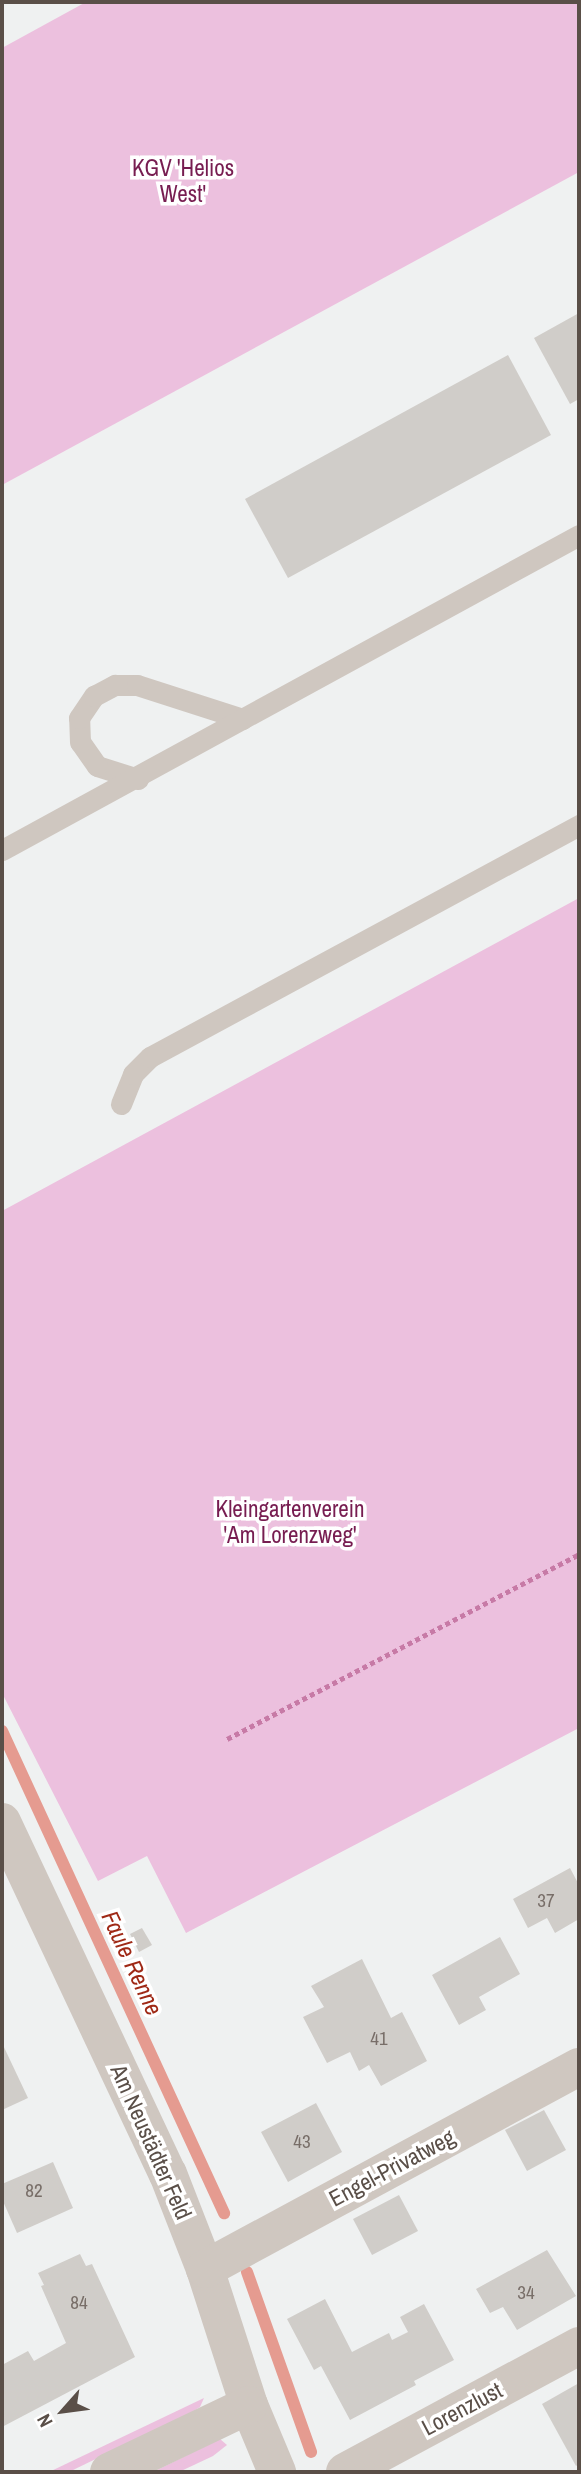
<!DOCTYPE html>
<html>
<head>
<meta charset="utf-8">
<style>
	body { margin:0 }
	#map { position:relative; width:581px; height:2474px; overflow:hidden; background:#eff1f1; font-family:"Archivo Narrow",sans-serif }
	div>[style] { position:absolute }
	.green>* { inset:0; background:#ecc0de }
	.stream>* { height:12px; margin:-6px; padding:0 6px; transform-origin:6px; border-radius:6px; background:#e59b90 }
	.building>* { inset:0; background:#d0cdc9 }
	.path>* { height:4.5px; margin-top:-2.25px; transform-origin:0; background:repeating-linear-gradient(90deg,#c77aa6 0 5px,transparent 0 8.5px) }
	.lane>* { height:21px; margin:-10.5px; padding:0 10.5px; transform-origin:10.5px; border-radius:10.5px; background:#cfc7c0 }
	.street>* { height:38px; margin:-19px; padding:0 19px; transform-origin:19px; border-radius:19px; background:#cfc7c0 }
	span { translate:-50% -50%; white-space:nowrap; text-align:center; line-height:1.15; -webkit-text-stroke:7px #fff; paint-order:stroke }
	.number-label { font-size:19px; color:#786e68 }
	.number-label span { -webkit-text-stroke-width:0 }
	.park-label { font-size:23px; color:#771d51 }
	.street-label { font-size:23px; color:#5a4f48 }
	.water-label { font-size:24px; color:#9f2916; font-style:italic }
	.frame { position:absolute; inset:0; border:4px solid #5a4f48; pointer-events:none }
	.north { position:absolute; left:28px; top:2376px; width:70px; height:70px; -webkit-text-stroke:5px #fff; paint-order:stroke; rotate:242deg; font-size:19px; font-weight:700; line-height:28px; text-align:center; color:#5a4f48 }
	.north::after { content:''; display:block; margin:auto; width:24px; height:32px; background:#5a4f48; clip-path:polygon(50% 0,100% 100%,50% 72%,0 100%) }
</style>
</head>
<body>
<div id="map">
	<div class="green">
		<div style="clip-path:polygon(86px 2px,579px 2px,579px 172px,2px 485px,2px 48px)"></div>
		<div style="clip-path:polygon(579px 898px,579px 1728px,186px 1933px,147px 1856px,98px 1881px,2px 1693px,2px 1211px)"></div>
		<div style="clip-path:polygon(204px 2398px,200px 2407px,192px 2412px,69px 2472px,49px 2472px)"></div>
		<div style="clip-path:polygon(220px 2439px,227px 2445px,213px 2456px,179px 2472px,153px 2472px)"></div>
	</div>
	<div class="stream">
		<div style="left:2px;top:1731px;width:531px;rotate:65.27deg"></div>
		<div style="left:247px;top:2272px;width:191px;rotate:70.4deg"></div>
	</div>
	<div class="building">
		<div style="clip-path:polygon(579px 313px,579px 399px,570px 404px,534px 338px)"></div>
		<div style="clip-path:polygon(508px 355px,551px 435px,288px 578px,245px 499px)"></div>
		<div style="clip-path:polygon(570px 1868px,579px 1885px,579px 1919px,555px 1933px,547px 1918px,528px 1928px,513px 1899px)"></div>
		<div style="clip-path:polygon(142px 1928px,152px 1945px,139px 1952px,130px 1934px)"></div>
		<div style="clip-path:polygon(500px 1937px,520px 1974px,479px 1997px,486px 2010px,459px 2025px,432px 1975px)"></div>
		<div style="clip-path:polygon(362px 1959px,391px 2018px,402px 2012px,427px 2061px,381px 2086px,369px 2065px,359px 2071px,350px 2052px,327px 2063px,303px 2017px,324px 2007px,311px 1986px)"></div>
		<div style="clip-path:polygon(2px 2043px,28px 2098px,2px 2110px)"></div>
		<div style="clip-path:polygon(316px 2103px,342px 2152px,288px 2182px,261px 2132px)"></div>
		<div style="clip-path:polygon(544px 2110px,566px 2150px,527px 2171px,505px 2130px)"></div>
		<div style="clip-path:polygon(53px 2162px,73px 2208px,17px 2233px,2px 2199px,2px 2184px)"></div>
		<div style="clip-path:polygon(399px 2195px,418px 2231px,372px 2255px,353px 2219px)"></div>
		<div style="clip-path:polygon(547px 2250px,576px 2296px,517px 2330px,503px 2307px,490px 2313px,476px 2289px)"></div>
		<div style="clip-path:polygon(80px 2254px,86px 2266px,92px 2264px,135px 2357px,2px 2427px,2px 2365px,28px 2351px,34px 2361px,66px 2343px,41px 2286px,44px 2285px,38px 2273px)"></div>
		<div style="clip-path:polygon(325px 2299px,352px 2352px,389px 2333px,392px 2340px,408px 2332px,400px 2317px,424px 2304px,454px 2360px,414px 2381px,416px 2385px,350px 2420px,321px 2366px,314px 2370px,287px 2319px)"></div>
		<div style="clip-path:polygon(579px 2383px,579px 2464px,576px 2466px,542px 2404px)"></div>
	</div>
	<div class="path">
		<div style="left:227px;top:1739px;width:398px;rotate:-27.7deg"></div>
	</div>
	<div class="lane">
		<div style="left:138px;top:779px;width:43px;rotate:-162.4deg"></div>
		<div style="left:97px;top:766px;width:29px;rotate:-125deg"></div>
		<div style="left:80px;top:742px;width:24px;rotate:-92deg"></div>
		<div style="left:79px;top:718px;width:27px;rotate:-56deg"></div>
		<div style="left:94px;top:696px;width:24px;rotate:-28deg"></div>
		<div style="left:115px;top:685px;width:22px"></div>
		<div style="left:137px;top:685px;width:111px;rotate:17.8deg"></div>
		<div style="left:2px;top:850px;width:657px;rotate:-28.63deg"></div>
		<div style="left:121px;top:1104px;width:32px;rotate:-68deg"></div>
		<div style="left:133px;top:1074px;width:24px;rotate:-45deg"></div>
		<div style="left:150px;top:1057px;width:488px;rotate:-28.4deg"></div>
	</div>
	<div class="street">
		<div style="left:2px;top:1822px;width:389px;rotate:64.8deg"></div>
		<div style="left:168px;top:2174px;width:102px;rotate:68.7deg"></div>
		<div style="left:205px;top:2269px;width:143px;rotate:72.1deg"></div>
		<div style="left:249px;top:2405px;width:73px;rotate:67.3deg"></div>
		<div style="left:205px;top:2269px;width:425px;rotate:-28.4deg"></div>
		<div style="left:109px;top:2472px;width:155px;rotate:-25.6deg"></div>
		<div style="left:345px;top:2472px;width:266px;rotate:-28.3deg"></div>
	</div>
	<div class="number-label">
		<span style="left:546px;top:1901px">37</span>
		<span style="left:379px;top:2039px">41</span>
		<span style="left:302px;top:2142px">43</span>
		<span style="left:34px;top:2191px">82</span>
		<span style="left:526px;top:2293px">34</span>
		<span style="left:79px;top:2303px">84</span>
	</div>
	<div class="park-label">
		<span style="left:183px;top:181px">KGV 'Helios<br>West'</span>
		<span style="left:290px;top:1522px">Kleingartenverein<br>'Am Lorenzweg'</span>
	</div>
	<div class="street-label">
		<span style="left:151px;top:2142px;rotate:66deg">Am Neustädter Feld</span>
		<span style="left:392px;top:2168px;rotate:-28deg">Engel-Privatweg</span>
		<span style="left:462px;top:2409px;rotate:-28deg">Lorenzlust</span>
	</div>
	<div class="water-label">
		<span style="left:132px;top:1963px;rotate:65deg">Faule Renne</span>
	</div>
	<div class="frame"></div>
	<div class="north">N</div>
</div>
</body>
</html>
